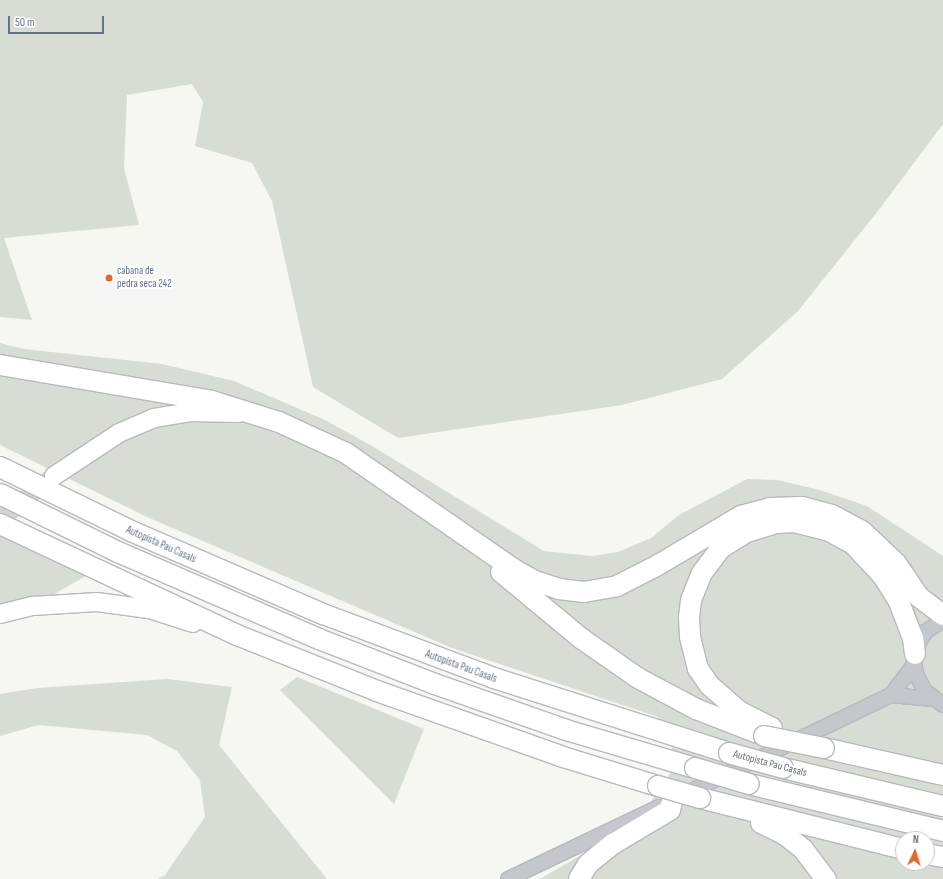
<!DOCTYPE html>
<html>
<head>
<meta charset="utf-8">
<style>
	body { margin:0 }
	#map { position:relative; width:943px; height:879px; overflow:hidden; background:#f6f6f3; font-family:"Sofia Sans Condensed",sans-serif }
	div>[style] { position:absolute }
	.green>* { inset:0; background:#d7ddd4 }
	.trunk-tunnel>* { height:18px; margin-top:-9px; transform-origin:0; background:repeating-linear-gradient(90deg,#d2d5d7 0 18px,transparent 0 27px) }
	.roads { filter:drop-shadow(1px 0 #b7b9bd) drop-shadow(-1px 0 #b7b9bd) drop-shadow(0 1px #b7b9bd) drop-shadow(0 -1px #b7b9bd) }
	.tertiary>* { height:14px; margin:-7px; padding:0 7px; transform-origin:7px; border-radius:7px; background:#c4c7cb }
	.trunk>* { height:18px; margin:-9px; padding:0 9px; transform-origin:9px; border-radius:9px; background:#fff }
	.motorway>* { height:20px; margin:-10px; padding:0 10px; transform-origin:10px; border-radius:10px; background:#fff }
	.bridges { filter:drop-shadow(1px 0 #b7b9bd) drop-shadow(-1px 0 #b7b9bd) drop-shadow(0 1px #b7b9bd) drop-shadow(0 -1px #b7b9bd) }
	.motorway-bridge>* { height:20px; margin:-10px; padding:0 10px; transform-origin:10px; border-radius:10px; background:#fff }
	.dots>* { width:11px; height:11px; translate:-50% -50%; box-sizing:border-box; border:2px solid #fff; border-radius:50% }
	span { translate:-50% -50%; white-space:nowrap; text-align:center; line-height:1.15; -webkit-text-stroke:4px #fff; paint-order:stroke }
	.poi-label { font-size:11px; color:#667384 }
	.left { translate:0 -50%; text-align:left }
	.street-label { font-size:11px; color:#667384 }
	.north { position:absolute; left:895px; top:831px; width:40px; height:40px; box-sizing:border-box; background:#fff; border:1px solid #c2c7ce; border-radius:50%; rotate:4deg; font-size:11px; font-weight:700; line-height:16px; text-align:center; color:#667384 }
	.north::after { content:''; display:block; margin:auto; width:14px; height:18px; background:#e0682a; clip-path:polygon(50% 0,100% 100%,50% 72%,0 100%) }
	.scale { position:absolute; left:8px; top:16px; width:96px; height:18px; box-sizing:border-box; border:2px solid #667384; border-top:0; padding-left:5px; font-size:12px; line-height:14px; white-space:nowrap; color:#667384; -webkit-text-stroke:3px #fff; paint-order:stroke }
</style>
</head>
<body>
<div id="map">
	<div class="green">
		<div style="clip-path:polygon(0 0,943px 0,943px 124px,881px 207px,798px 311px,722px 379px,622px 405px,398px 438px,313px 387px,272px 201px,252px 163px,195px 146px,203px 102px,192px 84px,127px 95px,124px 168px,139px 225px,4px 238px,32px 320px,0 317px)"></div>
		<div style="clip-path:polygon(evenodd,0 343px,24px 349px,162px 364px,234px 381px,325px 420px,372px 446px,544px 551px,592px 556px,618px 552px,651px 538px,679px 515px,747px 479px,777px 480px,820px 490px,867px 506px,943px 556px,943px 879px,540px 879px,637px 822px,670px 774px,672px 748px,658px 717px,452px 648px,147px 517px,0 445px,0 343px,903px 839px,927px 839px,927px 863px,903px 863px,903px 839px)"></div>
		<div style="clip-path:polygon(0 534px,86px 576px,49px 597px,0 605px)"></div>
		<div style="clip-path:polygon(297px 677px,424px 729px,394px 804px,280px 690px)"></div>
		<div style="clip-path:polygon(167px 679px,232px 687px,219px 745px,327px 879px,157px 879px,165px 875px,205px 817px,200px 780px,177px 751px,147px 735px,39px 725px,0 736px,0 694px,37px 688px)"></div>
	</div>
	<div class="trunk-tunnel">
		<div style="left:0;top:520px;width:65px;rotate:-39.4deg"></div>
	</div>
	<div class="roads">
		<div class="tertiary">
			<div style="left:943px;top:620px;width:22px;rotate:146deg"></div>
			<div style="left:925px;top:632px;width:13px;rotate:119deg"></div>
			<div style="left:919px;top:643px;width:22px;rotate:103deg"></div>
			<div style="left:914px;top:664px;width:12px;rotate:76deg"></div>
			<div style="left:917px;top:676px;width:17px;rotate:62deg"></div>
			<div style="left:925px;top:691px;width:23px;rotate:38deg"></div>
			<div style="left:891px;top:695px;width:42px;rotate:5.4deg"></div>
			<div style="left:683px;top:795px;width:231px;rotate:-25.7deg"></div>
			<div style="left:891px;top:695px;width:39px;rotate:-53deg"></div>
			<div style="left:508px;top:879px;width:167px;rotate:-25.5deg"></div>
		</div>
		<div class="trunk">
			<div style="left:54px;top:476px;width:78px;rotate:-33.5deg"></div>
			<div style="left:119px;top:433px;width:38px;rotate:-23deg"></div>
			<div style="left:154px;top:418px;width:37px;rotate:-9deg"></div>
			<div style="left:191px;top:412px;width:47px;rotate:1.2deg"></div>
			<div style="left:0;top:614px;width:34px;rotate:-14deg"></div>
			<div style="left:33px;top:606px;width:64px;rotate:-3.6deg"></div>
			<div style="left:97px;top:602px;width:52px;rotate:7.7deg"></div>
			<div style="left:149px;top:609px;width:46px;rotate:17.7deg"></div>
		</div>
		<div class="motorway">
			<div style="left:0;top:365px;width:215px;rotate:9.6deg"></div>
			<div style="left:212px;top:401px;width:70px;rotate:17.4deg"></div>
			<div style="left:279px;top:422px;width:74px;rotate:24.8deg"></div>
			<div style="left:346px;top:453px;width:206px;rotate:34.7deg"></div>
			<div style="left:515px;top:570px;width:23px;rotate:29deg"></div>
			<div style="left:535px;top:581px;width:25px;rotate:18deg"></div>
			<div style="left:559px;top:589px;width:25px;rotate:7deg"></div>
			<div style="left:584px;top:592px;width:34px;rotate:-10deg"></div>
			<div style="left:617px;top:586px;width:46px;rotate:-27.1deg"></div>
			<div style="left:658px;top:565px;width:96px;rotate:-30.6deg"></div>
			<div style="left:741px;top:516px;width:30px;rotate:-15deg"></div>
			<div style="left:770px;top:508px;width:32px;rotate:-2deg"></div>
			<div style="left:802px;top:507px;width:31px;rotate:15deg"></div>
			<div style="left:832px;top:515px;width:34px;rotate:28deg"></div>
			<div style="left:862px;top:531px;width:47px;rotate:43.3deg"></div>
			<div style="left:896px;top:563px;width:41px;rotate:55.9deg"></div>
			<div style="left:919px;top:597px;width:30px;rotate:37deg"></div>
			<div style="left:0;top:467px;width:146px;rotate:26deg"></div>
			<div style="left:131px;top:531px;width:209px;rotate:23.4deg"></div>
			<div style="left:323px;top:614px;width:183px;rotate:20.5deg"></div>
			<div style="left:494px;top:678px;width:247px;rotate:17.7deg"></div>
			<div style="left:0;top:494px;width:131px;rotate:26.2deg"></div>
			<div style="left:118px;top:552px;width:219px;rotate:23.4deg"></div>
			<div style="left:319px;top:639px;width:124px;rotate:21.2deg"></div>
			<div style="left:435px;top:684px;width:139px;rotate:19.3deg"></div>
			<div style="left:566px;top:730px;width:134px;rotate:16.4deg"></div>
			<div style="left:0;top:524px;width:262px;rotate:25.1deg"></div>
			<div style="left:237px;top:635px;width:151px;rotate:21.8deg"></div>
			<div style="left:377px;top:691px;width:197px;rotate:19.5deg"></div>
			<div style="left:563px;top:757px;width:99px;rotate:17deg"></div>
			<div style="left:501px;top:572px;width:105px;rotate:39.6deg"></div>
			<div style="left:582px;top:639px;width:68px;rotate:34.9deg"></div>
			<div style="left:638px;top:678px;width:66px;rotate:28.1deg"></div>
			<div style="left:696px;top:709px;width:66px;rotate:21.2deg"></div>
			<div style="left:772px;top:728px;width:37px;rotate:-153deg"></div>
			<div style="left:739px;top:711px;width:38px;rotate:-139deg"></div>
			<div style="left:710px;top:686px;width:21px;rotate:-125deg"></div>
			<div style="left:698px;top:669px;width:34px;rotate:-104deg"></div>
			<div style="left:690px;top:636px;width:19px;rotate:-93deg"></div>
			<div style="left:689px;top:617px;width:17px;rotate:-83deg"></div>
			<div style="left:691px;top:600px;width:29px;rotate:-68deg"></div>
			<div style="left:702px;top:573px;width:31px;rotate:-53deg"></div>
			<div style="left:721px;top:548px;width:31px;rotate:-32deg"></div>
			<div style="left:747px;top:532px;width:31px;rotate:-17deg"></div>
			<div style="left:777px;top:523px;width:17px;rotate:-3deg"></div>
			<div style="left:794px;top:522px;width:34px;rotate:14deg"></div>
			<div style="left:827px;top:530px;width:30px;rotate:28deg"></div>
			<div style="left:853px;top:544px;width:44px;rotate:46.8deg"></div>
			<div style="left:883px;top:576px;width:31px;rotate:58deg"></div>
			<div style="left:899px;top:602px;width:39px;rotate:69deg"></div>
			<div style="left:913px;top:638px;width:16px;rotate:83deg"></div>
			<div style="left:824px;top:748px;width:122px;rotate:12.8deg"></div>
			<div style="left:783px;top:768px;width:164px;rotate:13.4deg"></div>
			<div style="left:749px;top:784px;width:200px;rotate:13.6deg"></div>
			<div style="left:700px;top:798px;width:209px;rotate:14.1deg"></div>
			<div style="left:761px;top:823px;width:25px;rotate:26deg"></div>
			<div style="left:784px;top:834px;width:24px;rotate:38deg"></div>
			<div style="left:803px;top:849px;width:38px;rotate:53deg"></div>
			<div style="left:927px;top:854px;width:16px;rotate:11deg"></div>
			<div style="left:579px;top:879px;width:17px;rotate:-59deg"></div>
			<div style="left:588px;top:864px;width:32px;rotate:-39deg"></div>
			<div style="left:613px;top:844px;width:66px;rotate:-30.8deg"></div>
			<div style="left:670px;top:810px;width:9px;rotate:-77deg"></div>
		</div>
	</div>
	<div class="bridges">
		<div class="motorway-bridge">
			<div style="left:764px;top:736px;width:61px;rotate:11.3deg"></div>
			<div style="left:729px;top:753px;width:56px;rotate:15.5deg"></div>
			<div style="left:695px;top:768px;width:56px;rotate:16.5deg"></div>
			<div style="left:658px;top:786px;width:44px;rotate:15.9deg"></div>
		</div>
	</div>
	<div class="dots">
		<div style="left:109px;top:278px;background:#e0682a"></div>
	</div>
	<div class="poi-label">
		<span class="left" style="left:117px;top:278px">cabana de<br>pedra seca 242</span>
	</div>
	<div class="street-label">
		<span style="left:161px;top:545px;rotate:24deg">Autopista Pau Casals</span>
		<span style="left:461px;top:667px;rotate:20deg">Autopista Pau Casals</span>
		<span style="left:770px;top:764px;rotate:15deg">Autopista Pau Casals</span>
	</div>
	<div class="north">N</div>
	<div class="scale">50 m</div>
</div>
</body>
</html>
